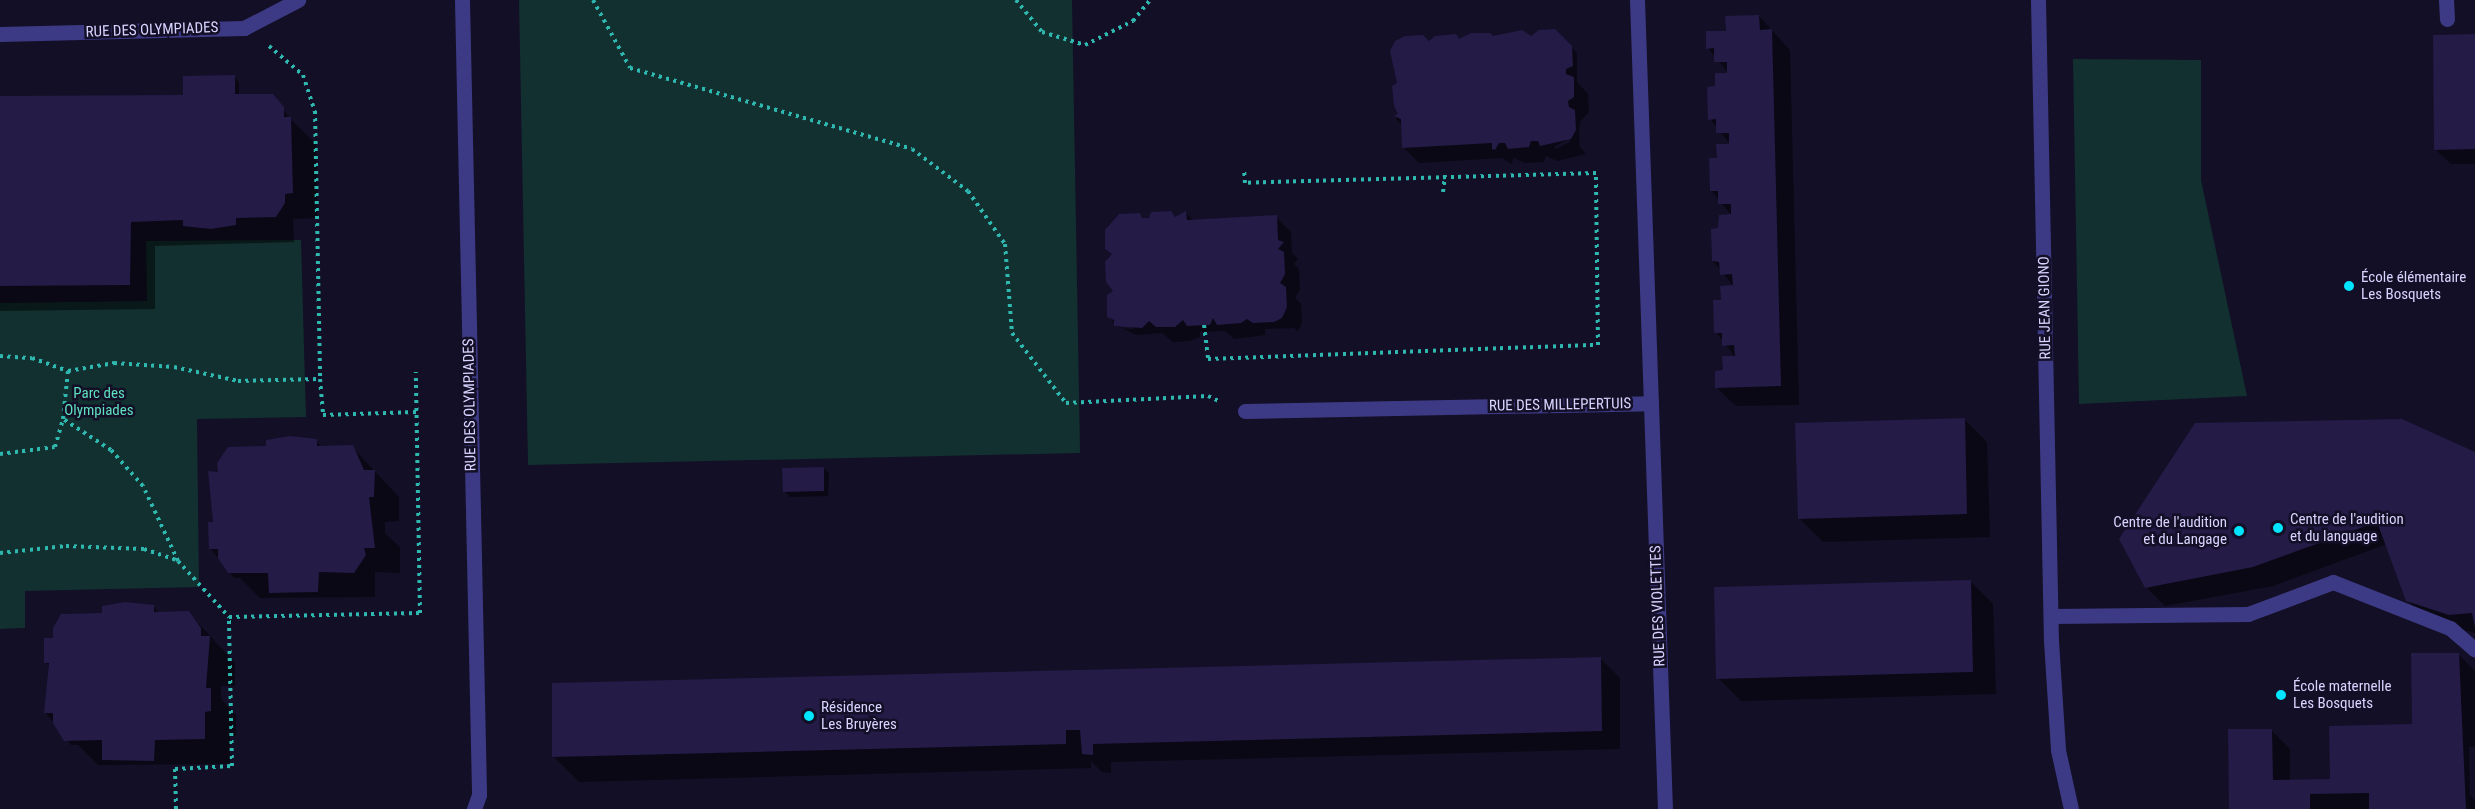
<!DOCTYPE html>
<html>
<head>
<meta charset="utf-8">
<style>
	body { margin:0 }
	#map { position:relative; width:2475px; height:809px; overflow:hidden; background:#130f26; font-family:"Roboto Condensed",sans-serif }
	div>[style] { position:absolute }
	.green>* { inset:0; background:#12302f }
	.shadow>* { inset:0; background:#0007 }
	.building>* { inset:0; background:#241b47 }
	.path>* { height:4px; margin-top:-2px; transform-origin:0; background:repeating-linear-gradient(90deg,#2fb8b0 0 3px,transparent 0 7.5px) }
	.service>* { height:15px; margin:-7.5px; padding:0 7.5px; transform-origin:7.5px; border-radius:7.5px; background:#3d3a85 }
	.minor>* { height:15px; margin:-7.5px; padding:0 7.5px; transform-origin:7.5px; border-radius:7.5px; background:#3d3a85 }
	.dots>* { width:16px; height:16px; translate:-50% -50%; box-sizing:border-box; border:3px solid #130f26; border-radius:50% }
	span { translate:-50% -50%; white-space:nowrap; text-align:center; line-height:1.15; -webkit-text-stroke:5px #130f26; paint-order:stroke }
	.street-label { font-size:15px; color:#d9d4ff }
	.poi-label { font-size:15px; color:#d9d4ff }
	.left { translate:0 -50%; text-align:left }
	.right { translate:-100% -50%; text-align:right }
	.park-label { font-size:15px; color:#5fe0c0 }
</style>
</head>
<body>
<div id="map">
	<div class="green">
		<div style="clip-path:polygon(519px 0,1072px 0,1080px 453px,528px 465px)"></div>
		<div style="clip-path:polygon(2073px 59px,2201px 60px,2201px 180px,2247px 396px,2079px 404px)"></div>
		<div style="clip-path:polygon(301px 240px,306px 417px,197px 419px,199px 587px,25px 591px,25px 628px,0 629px,0 303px,147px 301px,146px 241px)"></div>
	</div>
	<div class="shadow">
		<div style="clip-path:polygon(1759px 16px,1790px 50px,1799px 405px,1736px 406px,1717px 388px,1736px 358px,1716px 332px,1722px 301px,1734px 287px,1713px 261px,1720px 230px,1732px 216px,1711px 190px,1718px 159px,1731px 145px,1710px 119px,1716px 88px,1729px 74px,1708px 48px,1727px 32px)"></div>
		<div style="clip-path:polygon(evenodd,1555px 31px,1577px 53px,1577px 82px,1588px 94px,1589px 112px,1580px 122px,1579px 136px,1580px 147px,1586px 154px,1557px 161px,1546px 156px,1544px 162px,1525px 163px,1514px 158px,1511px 164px,1503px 158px,1419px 163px,1404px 148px,1403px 126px,1396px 119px,1428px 41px,1455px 35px,1460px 40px,1533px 43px,1555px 31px,1569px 139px,1571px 141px,1556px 149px,1554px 147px,1569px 139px)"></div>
		<div style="clip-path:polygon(2475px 36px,2475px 164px,2451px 164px,2435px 149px)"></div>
		<div style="clip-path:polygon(234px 77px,239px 82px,239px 96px,278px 101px,289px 118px,316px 144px,318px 218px,293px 219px,294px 242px,155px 246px,155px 309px,0 311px,0 98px,184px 96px)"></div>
		<div style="clip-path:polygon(evenodd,1186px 213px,1194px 221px,1276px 217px,1291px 232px,1292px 253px,1298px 259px,1294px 264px,1299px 269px,1300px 290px,1295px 298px,1301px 304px,1302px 323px,1298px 331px,1294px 328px,1265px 329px,1265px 335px,1234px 339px,1225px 331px,1200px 332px,1200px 337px,1190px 341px,1173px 342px,1162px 333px,1136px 335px,1116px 325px,1109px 316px,1118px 292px,1112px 254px,1107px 249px,1112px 222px,1139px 214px,1145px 220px,1176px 218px,1186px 213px,1119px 325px,1133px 326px,1133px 329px,1119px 328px,1119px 325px)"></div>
		<div style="clip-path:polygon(1964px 419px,1987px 442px,1990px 537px,1823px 542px,1800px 519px)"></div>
		<div style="clip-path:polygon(316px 441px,321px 446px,352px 447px,399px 497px,399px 521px,385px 522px,385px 533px,400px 547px,400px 573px,375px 572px,375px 597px,260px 598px,240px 578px,234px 578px,210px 548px,215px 524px,209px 473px,220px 473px,267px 448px)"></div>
		<div style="clip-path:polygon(2475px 453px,2475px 633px,2426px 619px,2407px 600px,2387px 544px,2273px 586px,2165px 606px,2146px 587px)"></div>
		<div style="clip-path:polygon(823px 468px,829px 473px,828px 496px,790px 497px,785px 492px)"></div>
		<div style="clip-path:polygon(1970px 581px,1993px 604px,1996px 694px,1741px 701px,1718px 678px)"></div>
		<div style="clip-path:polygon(154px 607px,159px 614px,189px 613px,235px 663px,235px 686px,221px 686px,221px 699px,236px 715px,236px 736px,230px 736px,230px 764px,98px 765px,78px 745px,71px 745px,46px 713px,50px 667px,46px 663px,55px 639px,103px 614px)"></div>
		<div style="clip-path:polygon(2458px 654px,2475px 671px,2475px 747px,2469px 747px,2470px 795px,2475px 801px,2475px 809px,2230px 809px,2271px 730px,2290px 749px,2290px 781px,2331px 781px,2413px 726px)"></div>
		<div style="clip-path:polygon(1601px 659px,1620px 678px,1620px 749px,1111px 762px,1111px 773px,1102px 772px,1091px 761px,1091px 768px,579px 782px,554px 757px)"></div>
	</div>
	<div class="building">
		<div style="clip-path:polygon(1759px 15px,1760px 30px,1772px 29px,1781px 386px,1715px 388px,1715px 371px,1723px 370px,1722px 356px,1735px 356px,1734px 345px,1722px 346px,1722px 333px,1714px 333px,1713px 300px,1721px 300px,1720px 286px,1733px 285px,1732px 274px,1720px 275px,1719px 262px,1712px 261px,1711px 229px,1718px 228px,1719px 215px,1731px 214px,1731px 204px,1718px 204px,1718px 191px,1710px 191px,1709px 158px,1717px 158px,1716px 144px,1729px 144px,1729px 133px,1716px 133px,1716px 119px,1708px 120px,1707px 87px,1715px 86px,1715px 73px,1727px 73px,1727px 62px,1714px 62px,1714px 48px,1706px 49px,1706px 31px,1726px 31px,1725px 16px)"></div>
		<div style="clip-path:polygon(1555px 29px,1572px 46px,1573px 66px,1566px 69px,1566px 74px,1574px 77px,1574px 97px,1568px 101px,1569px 107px,1575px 110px,1576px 130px,1571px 139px,1540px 146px,1538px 141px,1531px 141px,1529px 147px,1508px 149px,1505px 143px,1499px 143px,1495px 150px,1492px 149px,1492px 143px,1402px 148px,1401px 119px,1394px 116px,1398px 114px,1394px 106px,1392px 86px,1397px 83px,1390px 51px,1395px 41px,1405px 36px,1423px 35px,1429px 41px,1435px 36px,1456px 34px,1459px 39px,1471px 33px,1490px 33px,1493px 36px,1522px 30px,1531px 36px,1539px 30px)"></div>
		<div style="clip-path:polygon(2475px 34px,2475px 149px,2434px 150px,2433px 35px)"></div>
		<div style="clip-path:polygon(235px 75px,235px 94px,273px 94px,284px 107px,284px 117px,291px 117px,293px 193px,285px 194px,285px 203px,276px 217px,236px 218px,236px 225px,211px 229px,183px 226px,183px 220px,131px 222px,130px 285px,0 286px,0 96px,183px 95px,183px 76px)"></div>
		<div style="clip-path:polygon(1171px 211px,1175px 217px,1186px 211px,1187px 220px,1277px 215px,1278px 240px,1284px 242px,1278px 249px,1284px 252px,1285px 274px,1280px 283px,1286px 287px,1287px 307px,1282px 318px,1274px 322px,1253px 323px,1247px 319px,1241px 323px,1217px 325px,1213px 318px,1210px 325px,1187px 326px,1183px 320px,1175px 327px,1156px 327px,1149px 321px,1142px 328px,1114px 326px,1114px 320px,1107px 317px,1107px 295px,1113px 291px,1106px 282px,1105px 262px,1112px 254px,1105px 249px,1105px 230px,1119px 214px,1140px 213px,1142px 218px,1149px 218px,1151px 212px)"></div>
		<div style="clip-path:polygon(1965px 418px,1967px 514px,1798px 519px,1795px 423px)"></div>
		<div style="clip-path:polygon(2402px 419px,2475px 452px,2475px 628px,2472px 613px,2449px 615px,2406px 601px,2377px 522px,2253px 567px,2145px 588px,2119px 539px,2195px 423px)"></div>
		<div style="clip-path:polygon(290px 436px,317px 439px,317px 446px,353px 445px,364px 470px,375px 470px,374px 497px,369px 497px,375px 548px,364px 548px,366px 555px,354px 573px,319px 572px,318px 592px,269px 593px,268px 573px,228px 573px,218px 558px,218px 549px,209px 549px,208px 522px,213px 522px,208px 471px,218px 472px,217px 463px,228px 447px,266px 446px,266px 440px)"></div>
		<div style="clip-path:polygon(824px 467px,824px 491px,783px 492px,782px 468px)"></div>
		<div style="clip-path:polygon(1971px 580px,1973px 672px,1716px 679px,1714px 587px)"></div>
		<div style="clip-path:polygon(125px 602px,154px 605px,154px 612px,189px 611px,201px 628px,201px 636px,210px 636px,206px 688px,211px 688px,211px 711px,205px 712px,205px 739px,155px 740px,154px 761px,102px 760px,102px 740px,64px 741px,53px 723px,53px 713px,44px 713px,49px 663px,44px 663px,44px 638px,53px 638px,53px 628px,61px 614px,102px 613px,102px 606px)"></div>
		<div style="clip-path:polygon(2411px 653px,2459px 653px,2466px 809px,2369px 809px,2369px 793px,2310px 794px,2310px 809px,2229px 809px,2228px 729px,2272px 729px,2273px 780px,2330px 779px,2329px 726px,2412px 724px)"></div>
		<div style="clip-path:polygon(1601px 657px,1602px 731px,1093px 744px,1093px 755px,1082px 754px,1080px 730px,1066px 730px,1066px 744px,552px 757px,552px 683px)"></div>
	</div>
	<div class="path">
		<div style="left:593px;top:0;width:77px;rotate:61.4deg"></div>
		<div style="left:630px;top:68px;width:293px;rotate:16deg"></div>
		<div style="left:912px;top:149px;width:70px;rotate:36.9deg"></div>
		<div style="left:968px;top:191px;width:65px;rotate:55.1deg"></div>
		<div style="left:1005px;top:244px;width:89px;rotate:85.5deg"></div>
		<div style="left:1012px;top:333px;width:88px;rotate:52.4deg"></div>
		<div style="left:1066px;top:403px;width:142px;rotate:-2.8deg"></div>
		<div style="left:1208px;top:396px;width:14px;rotate:25deg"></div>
		<div style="left:1016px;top:0;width:41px;rotate:50.9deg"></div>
		<div style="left:1042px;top:32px;width:45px;rotate:16.8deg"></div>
		<div style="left:1085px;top:45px;width:54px;rotate:-26.6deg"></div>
		<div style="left:1133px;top:21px;width:27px;rotate:-51deg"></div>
		<div style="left:269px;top:46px;width:45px;rotate:40.5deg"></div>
		<div style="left:303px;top:75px;width:38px;rotate:72deg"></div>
		<div style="left:315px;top:111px;width:268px;rotate:88.9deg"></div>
		<div style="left:1443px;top:192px;width:17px;rotate:-83deg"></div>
		<div style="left:1204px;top:325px;width:34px;rotate:83deg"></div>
		<div style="left:1208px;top:359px;width:390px;rotate:-2.1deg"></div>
		<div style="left:1598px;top:345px;width:172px;rotate:-90.7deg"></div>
		<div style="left:1596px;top:173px;width:351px;rotate:178.4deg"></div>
		<div style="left:1245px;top:183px;width:15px;rotate:-94deg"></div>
		<div style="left:0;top:356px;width:32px;rotate:4deg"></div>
		<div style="left:32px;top:358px;width:38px;rotate:20deg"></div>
		<div style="left:0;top:454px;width:55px;rotate:-7.3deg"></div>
		<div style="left:55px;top:447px;width:29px;rotate:-74deg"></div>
		<div style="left:0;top:553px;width:66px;rotate:-6.1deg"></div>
		<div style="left:66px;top:546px;width:78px;rotate:2.2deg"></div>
		<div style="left:144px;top:549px;width:36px;rotate:19deg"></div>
		<div style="left:178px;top:561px;width:76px;rotate:47.7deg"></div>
		<div style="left:178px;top:561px;width:83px;rotate:-115deg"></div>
		<div style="left:143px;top:486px;width:48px;rotate:-131.6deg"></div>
		<div style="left:111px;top:450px;width:57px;rotate:-147.1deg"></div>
		<div style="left:63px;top:419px;width:48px;rotate:-84.1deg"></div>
		<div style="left:68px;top:371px;width:47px;rotate:-9.9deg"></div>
		<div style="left:114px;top:363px;width:60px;rotate:3.8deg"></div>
		<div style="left:174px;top:367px;width:66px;rotate:12.3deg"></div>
		<div style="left:238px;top:381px;width:82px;rotate:-1.4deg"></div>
		<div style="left:320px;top:379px;width:36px;rotate:85deg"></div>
		<div style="left:323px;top:415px;width:94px;rotate:-1.8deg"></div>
		<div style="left:176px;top:809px;width:40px;rotate:-91.4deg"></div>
		<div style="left:175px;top:769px;width:57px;rotate:-3deg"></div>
		<div style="left:232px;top:766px;width:149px;rotate:-91.2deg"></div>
		<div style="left:229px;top:617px;width:191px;rotate:-1.2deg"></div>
		<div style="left:420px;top:613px;width:241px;rotate:-91deg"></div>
	</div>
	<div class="service">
		<div style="left:2446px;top:0;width:19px;rotate:87deg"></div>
	</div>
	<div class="minor">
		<div style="left:462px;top:0;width:795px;rotate:88.77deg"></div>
		<div style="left:479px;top:795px;width:15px;rotate:110deg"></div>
		<div style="left:1637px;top:0;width:809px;rotate:88.02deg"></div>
		<div style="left:2038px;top:0;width:641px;rotate:88.84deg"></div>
		<div style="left:2051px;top:641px;width:109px;rotate:86.3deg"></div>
		<div style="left:2058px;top:750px;width:60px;rotate:77.6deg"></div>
		<div style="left:0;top:34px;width:244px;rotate:-1.4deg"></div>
		<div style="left:244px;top:28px;width:61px;rotate:-27.4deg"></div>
		<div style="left:1245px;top:411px;width:406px;rotate:-1.1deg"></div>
		<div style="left:2051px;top:616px;width:197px;rotate:-0.6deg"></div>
		<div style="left:2248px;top:614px;width:91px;rotate:-20.6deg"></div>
		<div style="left:2333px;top:582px;width:126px;rotate:21.5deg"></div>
		<div style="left:2450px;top:628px;width:33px;rotate:41deg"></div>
	</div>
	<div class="dots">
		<div style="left:2349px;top:286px;background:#00e5ff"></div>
		<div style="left:2278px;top:528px;background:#00e5ff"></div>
		<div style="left:2239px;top:531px;background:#00e5ff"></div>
		<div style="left:2281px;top:695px;background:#00e5ff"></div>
		<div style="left:809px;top:716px;background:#00e5ff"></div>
	</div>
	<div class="street-label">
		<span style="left:152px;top:30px;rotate:-2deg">RUE DES OLYMPIADES</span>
		<span style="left:2045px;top:308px;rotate:-91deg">RUE JEAN GIONO</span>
		<span style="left:470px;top:405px;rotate:-91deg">RUE DES OLYMPIADES</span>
		<span style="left:1560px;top:405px;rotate:-1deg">RUE DES MILLEPERTUIS</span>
		<span style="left:1658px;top:606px;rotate:-92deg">RUE DES VIOLETTES</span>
	</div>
	<div class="poi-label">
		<span class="left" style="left:2361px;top:286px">École élémentaire<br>Les Bosquets</span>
		<span class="left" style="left:2290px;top:528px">Centre de l'audition<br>et du language</span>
		<span class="right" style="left:2227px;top:531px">Centre de l'audition<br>et du Langage</span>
		<span class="left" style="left:2293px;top:695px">École maternelle<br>Les Bosquets</span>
		<span class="left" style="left:821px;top:716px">Résidence<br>Les Bruyères</span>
	</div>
	<div class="park-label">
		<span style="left:99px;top:402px">Parc des<br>Olympiades</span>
	</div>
</div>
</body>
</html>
